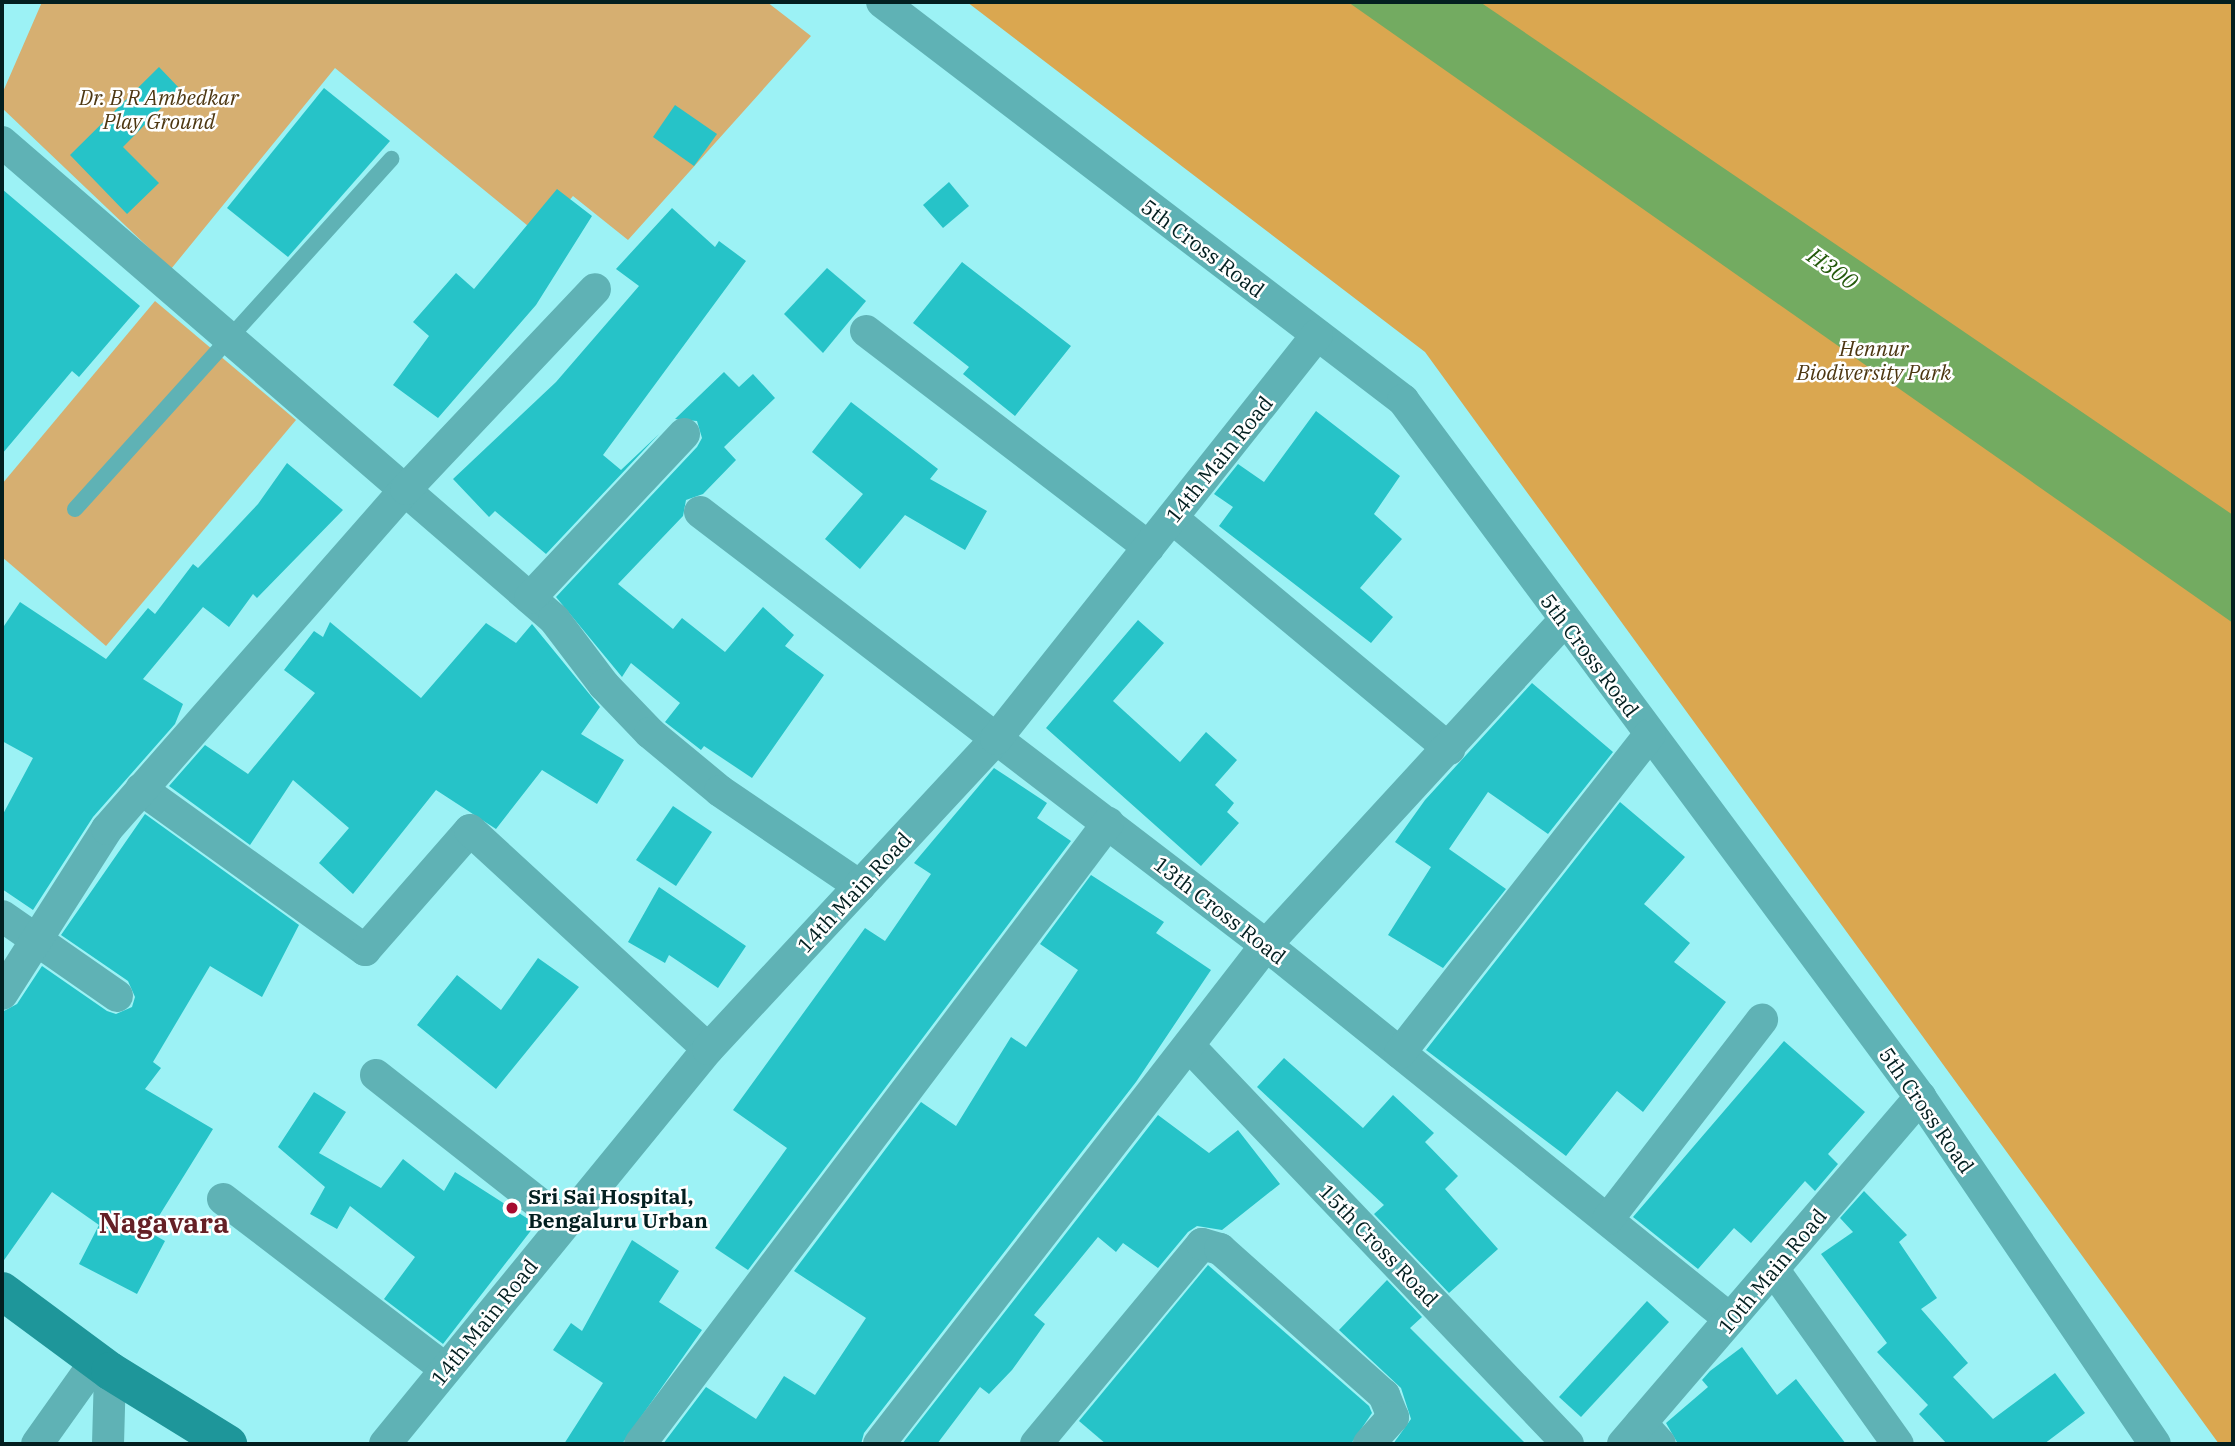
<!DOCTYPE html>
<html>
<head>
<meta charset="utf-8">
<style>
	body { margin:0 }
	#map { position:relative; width:2235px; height:1446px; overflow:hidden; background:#9cf2f5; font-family:"IBM Plex Serif",serif }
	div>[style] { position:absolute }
	.green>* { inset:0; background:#d6af71 }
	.forest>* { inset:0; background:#daa750 }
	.water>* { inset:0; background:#73ab61 }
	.building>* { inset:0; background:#26c3c8 }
	.lane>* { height:16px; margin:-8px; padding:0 8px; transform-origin:8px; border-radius:8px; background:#5fb2b5 }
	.street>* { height:32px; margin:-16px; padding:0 16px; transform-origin:16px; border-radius:16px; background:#5fb2b5 }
	.secondary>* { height:38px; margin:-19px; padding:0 19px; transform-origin:19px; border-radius:19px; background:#1e969a }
	.dots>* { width:19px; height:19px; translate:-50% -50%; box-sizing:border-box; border:4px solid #fff; border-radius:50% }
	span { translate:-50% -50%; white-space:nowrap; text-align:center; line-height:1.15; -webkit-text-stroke:5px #fff; paint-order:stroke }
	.park-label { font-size:21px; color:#4d3712; font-style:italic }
	.street-label { font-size:21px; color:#031f20 }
	.poi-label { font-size:21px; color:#031f20; font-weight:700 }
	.left { translate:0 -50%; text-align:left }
	.water-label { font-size:23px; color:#23590b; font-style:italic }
	.district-label { font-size:28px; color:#652026; font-weight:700 }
	.frame { position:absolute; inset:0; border:4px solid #031f20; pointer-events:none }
</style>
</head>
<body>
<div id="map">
	<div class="green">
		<div style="clip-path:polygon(42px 2px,767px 2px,811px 36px,628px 240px,573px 196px,539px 235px,335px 68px,171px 269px,2px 108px,2px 94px)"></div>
		<div style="clip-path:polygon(155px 301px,296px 420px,106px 646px,2px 557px,2px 484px)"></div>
	</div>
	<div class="forest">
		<div style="clip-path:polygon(967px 2px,2233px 2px,2233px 1444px,2219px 1444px,1425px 352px)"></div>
	</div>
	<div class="water">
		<div style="clip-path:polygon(1348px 2px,1480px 2px,2233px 515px,2233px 623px)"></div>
	</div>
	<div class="building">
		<div style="clip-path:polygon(159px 67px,180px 89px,123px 147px,159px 183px,127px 214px,70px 155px)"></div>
		<div style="clip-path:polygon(324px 88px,390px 141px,288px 257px,227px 208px)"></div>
		<div style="clip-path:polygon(675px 105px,717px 134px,694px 166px,653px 137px)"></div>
		<div style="clip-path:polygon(949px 182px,969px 206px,943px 228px,923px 205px)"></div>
		<div style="clip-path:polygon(2px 189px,140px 306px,79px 377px,72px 371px,2px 454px)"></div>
		<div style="clip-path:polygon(557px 189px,592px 216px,536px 305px,438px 418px,393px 385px,429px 336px,413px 322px,456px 273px,474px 289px)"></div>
		<div style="clip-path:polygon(672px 208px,715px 247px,719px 241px,746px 261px,603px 455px,621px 470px,659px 434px,546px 554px,495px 511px,489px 517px,453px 479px,556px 382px,639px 286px,616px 269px)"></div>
		<div style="clip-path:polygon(962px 262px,1071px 346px,1015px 416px,963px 374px,969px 367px,913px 323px)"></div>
		<div style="clip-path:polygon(827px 268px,866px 301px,823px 353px,784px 314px)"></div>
		<div style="clip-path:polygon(724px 372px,739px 387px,753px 374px,775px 398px,724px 447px,736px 460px,703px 494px,686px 500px,683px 516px,618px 584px,673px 629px,682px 618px,725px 652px,763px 607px,794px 635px,785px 646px,824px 675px,752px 778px,704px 746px,701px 750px,665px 722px,680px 703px,631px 663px,622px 677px,556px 597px,697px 447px,702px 438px,697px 421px,675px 419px)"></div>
		<div style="clip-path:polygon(851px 402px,938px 469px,930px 479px,987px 511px,965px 550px,905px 515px,860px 569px,825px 539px,863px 494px,812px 452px)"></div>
		<div style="clip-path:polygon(1316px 411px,1400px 476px,1374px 514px,1402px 539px,1360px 588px,1393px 617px,1371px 643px,1219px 526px,1233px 507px,1214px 494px,1238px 464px,1264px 482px)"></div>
		<div style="clip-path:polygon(287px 463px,343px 510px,257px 598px,253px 594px,229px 627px,203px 607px,143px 679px,183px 704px,175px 724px,93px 817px,33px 910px,2px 889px,2px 816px,33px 758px,2px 741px,2px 629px,20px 602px,106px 659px,148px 608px,155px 614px,193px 564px,198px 568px,258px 504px)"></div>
		<div style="clip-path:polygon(1138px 620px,1164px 643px,1113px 701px,1180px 762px,1206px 732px,1237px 760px,1215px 785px,1234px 803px,1227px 812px,1239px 823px,1201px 866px,1046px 728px)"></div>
		<div style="clip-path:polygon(330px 622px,421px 698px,486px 623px,516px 643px,532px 624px,600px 707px,581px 734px,624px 760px,597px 804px,542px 770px,496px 829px,436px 790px,353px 894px,319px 863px,349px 828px,293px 780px,250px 845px,169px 786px,205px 745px,248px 774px,315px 693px,284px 670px,314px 631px,323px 637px)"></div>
		<div style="clip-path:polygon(1532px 683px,1613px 752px,1548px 834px,1488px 792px,1449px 849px,1506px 889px,1443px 968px,1388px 935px,1431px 867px,1395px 842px,1425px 800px)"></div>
		<div style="clip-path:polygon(994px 768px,1047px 803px,1037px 818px,1071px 841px,748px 1270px,715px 1248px,787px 1148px,733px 1110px,865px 928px,885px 941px,931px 874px,914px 863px)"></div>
		<div style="clip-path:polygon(1620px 802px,1685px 857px,1644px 904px,1690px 943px,1674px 962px,1726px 1002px,1643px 1112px,1617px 1091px,1566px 1156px,1426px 1050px)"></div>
		<div style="clip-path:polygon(673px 806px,712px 832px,676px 886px,636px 860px)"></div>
		<div style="clip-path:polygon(145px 814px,299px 925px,262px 997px,210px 966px,153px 1062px,161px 1068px,145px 1089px,213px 1129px,149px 1232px,165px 1241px,137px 1294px,79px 1264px,99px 1225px,52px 1192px,2px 1263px,2px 1012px,17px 1004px,42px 966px,107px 1011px,116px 1014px,132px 1007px,135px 997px,128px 981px,61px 935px)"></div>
		<div style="clip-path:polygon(1091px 875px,1164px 922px,1156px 933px,1211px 970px,1136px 1082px,864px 1433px,861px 1444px,663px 1444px,706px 1387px,756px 1419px,784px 1376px,815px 1395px,866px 1318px,794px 1271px,921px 1102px,956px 1126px,1011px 1037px,1026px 1047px,1078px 970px,1040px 944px)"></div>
		<div style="clip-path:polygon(659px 887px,746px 946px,718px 988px,669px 955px,665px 963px,628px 942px)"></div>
		<div style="clip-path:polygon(538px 958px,579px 987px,496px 1089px,417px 1025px,457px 975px,501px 1010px)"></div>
		<div style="clip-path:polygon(1784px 1041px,1865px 1112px,1828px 1154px,1838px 1164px,1815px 1191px,1805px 1181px,1751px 1243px,1734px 1228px,1698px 1269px,1633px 1217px)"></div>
		<div style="clip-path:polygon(1284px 1058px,1363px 1128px,1393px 1095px,1434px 1133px,1425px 1142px,1458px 1176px,1445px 1189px,1498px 1249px,1449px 1293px,1374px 1214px,1384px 1205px,1257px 1087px)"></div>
		<div style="clip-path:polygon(314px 1092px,346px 1112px,319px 1153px,381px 1188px,403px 1159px,444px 1191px,455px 1172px,536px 1224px,443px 1344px,384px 1299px,415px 1257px,350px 1206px,337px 1229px,310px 1214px,325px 1187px,278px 1147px)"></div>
		<div style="clip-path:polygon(1158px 1115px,1209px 1153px,1238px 1130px,1280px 1184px,1222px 1230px,1197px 1226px,1188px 1232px,1158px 1268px,1123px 1243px,1116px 1252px,1098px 1237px,1034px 1315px,1045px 1324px,1012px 1370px,989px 1394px,980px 1387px,937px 1444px,902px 1444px)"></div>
		<div style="clip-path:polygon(1864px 1191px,1907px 1235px,1899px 1242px,1937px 1298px,1921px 1309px,1968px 1363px,1953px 1377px,1993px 1419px,2055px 1373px,2085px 1413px,2044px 1444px,1947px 1444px,1919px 1414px,1928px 1405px,1877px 1352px,1887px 1343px,1821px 1254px,1853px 1232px,1840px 1218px)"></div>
		<div style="clip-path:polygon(632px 1240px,679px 1271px,659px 1302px,702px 1330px,622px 1444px,564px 1444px,603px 1383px,553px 1350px,571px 1323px,582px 1331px)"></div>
		<div style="clip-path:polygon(1208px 1265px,1369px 1406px,1372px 1413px,1351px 1444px,1106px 1444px,1079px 1421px)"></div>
		<div style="clip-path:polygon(1387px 1280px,1422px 1317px,1410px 1328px,1526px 1444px,1393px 1444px,1411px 1419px,1401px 1388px,1339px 1330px)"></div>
		<div style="clip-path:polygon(1647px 1301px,1669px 1322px,1581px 1417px,1559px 1397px)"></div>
		<div style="clip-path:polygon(1742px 1347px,1777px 1395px,1796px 1379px,1846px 1444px,1678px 1444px,1666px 1423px,1708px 1387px,1702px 1380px,1710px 1371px)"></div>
	</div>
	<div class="lane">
		<div style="left:75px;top:509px;width:472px;rotate:-47.9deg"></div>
	</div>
	<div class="street">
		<div style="left:882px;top:2px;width:656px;rotate:37.38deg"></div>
		<div style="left:1403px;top:400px;width:868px;rotate:53.43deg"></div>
		<div style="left:1920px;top:1097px;width:419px;rotate:55.9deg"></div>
		<div style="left:2px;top:142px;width:730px;rotate:40.83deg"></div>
		<div style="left:554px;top:619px;width:83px;rotate:52.9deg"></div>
		<div style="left:604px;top:685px;width:66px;rotate:46.2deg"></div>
		<div style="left:650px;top:733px;width:91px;rotate:39.6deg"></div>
		<div style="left:720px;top:791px;width:169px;rotate:34.2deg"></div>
		<div style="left:866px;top:331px;width:356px;rotate:37.4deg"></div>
		<div style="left:700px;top:512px;width:713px;rotate:37.42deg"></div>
		<div style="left:1266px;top:945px;width:596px;rotate:38.87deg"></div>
		<div style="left:1172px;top:518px;width:361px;rotate:39.8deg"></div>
		<div style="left:530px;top:598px;width:225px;rotate:-46.8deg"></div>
		<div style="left:141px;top:789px;width:276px;rotate:35.7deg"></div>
		<div style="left:365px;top:950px;width:159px;rotate:-48.8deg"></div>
		<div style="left:470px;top:830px;width:323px;rotate:42.6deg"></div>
		<div style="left:2px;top:916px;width:140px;rotate:34.8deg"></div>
		<div style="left:2px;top:994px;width:196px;rotate:-57.5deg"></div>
		<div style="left:107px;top:829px;width:453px;rotate:-48.7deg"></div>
		<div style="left:406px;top:489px;width:275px;rotate:-46.6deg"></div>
		<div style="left:1190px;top:1047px;width:548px;rotate:46.4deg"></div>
		<div style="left:1400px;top:1053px;width:405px;rotate:-51.9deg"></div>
		<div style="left:376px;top:1075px;width:239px;rotate:38.2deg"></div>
		<div style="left:223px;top:1199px;width:280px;rotate:37.4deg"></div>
		<div style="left:1608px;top:1219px;width:252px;rotate:-52.3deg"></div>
		<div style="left:1773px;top:1269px;width:215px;rotate:54.5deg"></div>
		<div style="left:1641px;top:1423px;width:28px;rotate:48deg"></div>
		<div style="left:37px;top:1444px;width:102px;rotate:-54.6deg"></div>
		<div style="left:108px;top:1444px;width:73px;rotate:-88.4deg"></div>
		<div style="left:385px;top:1444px;width:510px;rotate:-50.73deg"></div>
		<div style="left:708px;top:1049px;width:423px;rotate:-47.1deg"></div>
		<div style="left:996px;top:739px;width:516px;rotate:-51.53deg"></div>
		<div style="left:640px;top:1444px;width:778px;rotate:-53deg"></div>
		<div style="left:879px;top:1444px;width:631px;rotate:-52.2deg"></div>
		<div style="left:1266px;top:945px;width:439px;rotate:-47.4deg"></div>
		<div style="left:1036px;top:1444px;width:260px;rotate:-50.3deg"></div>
		<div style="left:1202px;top:1244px;width:19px;rotate:16deg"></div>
		<div style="left:1220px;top:1249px;width:220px;rotate:41.7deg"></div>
		<div style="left:1384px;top:1395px;width:24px;rotate:68deg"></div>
		<div style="left:1393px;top:1417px;width:36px;rotate:132deg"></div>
		<div style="left:1623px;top:1444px;width:457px;rotate:-49.4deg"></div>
	</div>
	<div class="secondary">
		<div style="left:2px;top:1291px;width:134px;rotate:36.5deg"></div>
		<div style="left:110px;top:1371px;width:139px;rotate:31.7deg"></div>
	</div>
	<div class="dots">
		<div style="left:512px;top:1208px;background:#a60b2f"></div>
	</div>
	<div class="park-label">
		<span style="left:159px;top:109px">Dr. B R Ambedkar<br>Play Ground</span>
		<span style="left:1874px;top:360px">Hennur<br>Biodiversity Park</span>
	</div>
	<div class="street-label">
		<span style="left:1203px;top:248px;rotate:37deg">5th Cross Road</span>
		<span style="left:1219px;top:459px;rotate:-51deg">14th Main Road</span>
		<span style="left:1590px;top:655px;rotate:53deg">5th Cross Road</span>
		<span style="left:854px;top:892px;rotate:-47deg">14th Main Road</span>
		<span style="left:1220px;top:910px;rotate:38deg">13th Cross Road</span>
		<span style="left:1927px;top:1110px;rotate:55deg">5th Cross Road</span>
		<span style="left:1379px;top:1245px;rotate:46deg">15th Cross Road</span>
		<span style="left:1772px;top:1271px;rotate:-50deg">10th Main Road</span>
		<span style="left:484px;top:1322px;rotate:-51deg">14th Main Road</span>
	</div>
	<div class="poi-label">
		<span class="left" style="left:528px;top:1208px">Sri Sai Hospital,<br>Bengaluru Urban</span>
	</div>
	<div class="water-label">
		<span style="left:1833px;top:268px;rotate:35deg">H300</span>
	</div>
	<div class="district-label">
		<span style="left:164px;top:1223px">Nagavara</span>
	</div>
	<div class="frame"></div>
</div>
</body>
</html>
